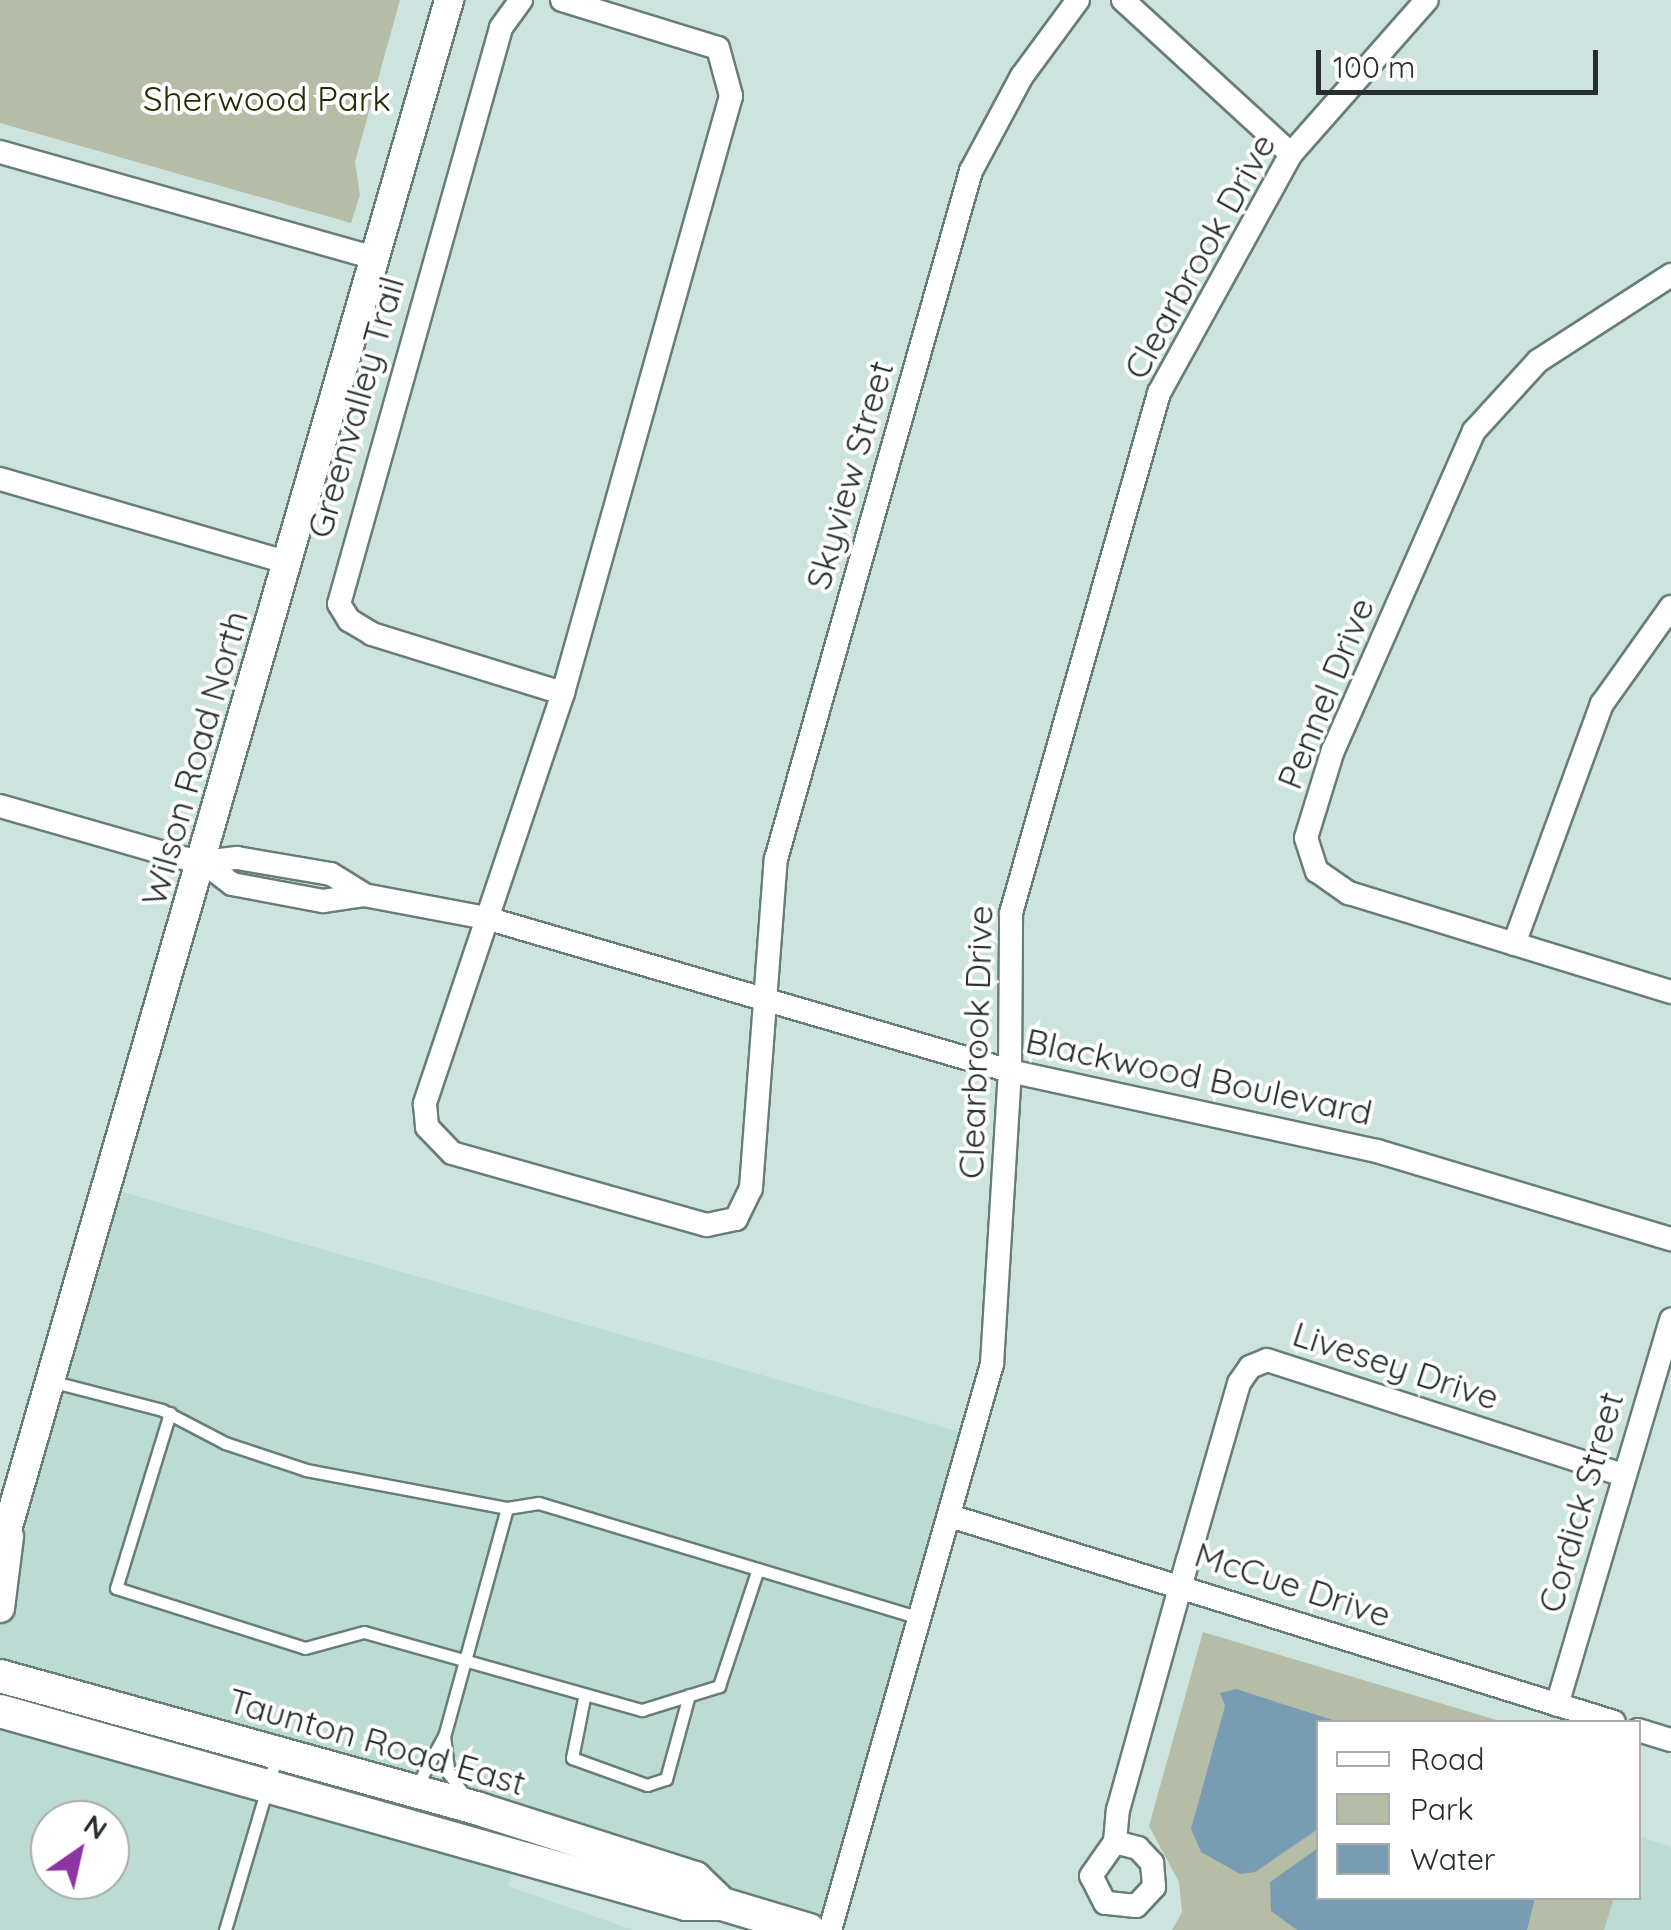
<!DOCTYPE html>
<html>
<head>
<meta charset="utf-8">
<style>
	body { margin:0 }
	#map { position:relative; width:1671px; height:1930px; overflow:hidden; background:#cde4de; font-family:Quicksand,sans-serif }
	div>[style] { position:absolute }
	.built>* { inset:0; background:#bbdbd3 }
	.green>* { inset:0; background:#b6bda7 }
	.water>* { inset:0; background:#789db2 }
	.roads { filter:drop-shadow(2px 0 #687d78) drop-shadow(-2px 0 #687d78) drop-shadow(0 2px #687d78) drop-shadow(0 -2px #687d78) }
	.service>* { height:11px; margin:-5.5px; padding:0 5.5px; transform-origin:5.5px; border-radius:5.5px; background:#fff }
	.minor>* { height:22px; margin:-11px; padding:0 11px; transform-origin:11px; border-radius:11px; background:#fff }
	.tertiary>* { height:28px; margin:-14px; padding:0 14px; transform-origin:14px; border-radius:14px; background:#fff }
	.secondary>* { height:32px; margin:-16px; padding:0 16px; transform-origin:16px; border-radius:16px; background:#fff }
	span { translate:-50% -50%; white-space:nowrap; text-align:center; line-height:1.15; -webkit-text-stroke:8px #fff; paint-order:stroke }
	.park-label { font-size:35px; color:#252e02 }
	.street-label { font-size:35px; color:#262f2d }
	.legend { position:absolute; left:1316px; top:1720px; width:325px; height:180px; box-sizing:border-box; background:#fff; border:2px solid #a8acab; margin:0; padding:12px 18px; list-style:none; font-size:30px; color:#262f2d }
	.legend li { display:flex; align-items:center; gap:20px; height:50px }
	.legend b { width:50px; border:2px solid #a8acab }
	.north { position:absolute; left:30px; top:1800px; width:100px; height:100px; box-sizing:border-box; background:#fff; border:2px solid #a8acab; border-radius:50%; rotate:34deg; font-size:28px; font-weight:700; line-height:40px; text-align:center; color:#262f2d }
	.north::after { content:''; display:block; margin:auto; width:35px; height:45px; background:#8d36a3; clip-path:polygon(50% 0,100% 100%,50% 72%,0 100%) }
	.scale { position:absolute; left:1316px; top:50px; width:282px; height:45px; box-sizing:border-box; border:5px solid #262f2d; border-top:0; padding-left:12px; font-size:30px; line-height:35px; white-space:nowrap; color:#262f2d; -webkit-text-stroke:8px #fff; paint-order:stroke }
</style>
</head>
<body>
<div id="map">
	<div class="built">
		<div style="clip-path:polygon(evenodd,105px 1187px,974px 1436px,830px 1930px,517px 1855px,508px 1886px,633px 1930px,0 1930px,0 1594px,105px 1187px,50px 1820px,110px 1820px,110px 1880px,50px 1880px,50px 1820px)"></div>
		<div style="clip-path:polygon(1639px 1836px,1671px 1847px,1671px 1930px,1604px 1930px,1614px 1898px,1638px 1898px)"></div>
	</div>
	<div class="green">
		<div style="clip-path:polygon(0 0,400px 0,355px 162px,360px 195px,351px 223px,0 123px)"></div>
		<div style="clip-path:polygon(1203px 1632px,1503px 1722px,1318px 1722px,1318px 1898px,1614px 1898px,1604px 1930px,1172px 1930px,1182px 1912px,1179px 1882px,1149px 1826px)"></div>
	</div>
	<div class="water">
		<div style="clip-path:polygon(1236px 1689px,1339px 1722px,1318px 1722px,1318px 1829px,1255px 1872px,1240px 1874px,1201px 1852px,1191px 1829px,1225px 1706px,1220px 1693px)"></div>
		<div style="clip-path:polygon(1318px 1848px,1318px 1898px,1535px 1898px,1527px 1930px,1297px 1930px,1271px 1911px,1270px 1882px)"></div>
	</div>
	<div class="roads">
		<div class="service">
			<div style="left:54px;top:1382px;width:112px;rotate:14.5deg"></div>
			<div style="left:162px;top:1410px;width:71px;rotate:27.6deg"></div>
			<div style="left:225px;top:1443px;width:85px;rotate:18.4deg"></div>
			<div style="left:306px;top:1470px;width:205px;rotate:10.7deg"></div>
			<div style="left:507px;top:1508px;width:237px;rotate:105.4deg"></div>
			<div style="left:444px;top:1736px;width:50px;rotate:118.6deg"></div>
			<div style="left:420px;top:1780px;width:10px;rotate:169deg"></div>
			<div style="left:170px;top:1413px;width:183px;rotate:107.1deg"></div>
			<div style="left:116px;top:1588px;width:198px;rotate:17.6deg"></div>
			<div style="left:305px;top:1648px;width:61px;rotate:-15.2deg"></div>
			<div style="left:364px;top:1632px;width:289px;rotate:15.7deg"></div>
			<div style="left:642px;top:1710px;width:81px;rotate:-17.3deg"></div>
			<div style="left:719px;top:1686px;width:123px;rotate:-71.6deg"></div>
			<div style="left:507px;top:1508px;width:32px;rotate:-9deg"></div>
			<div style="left:539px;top:1503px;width:398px;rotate:16.8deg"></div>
			<div style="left:584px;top:1698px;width:61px;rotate:101.3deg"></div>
			<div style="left:572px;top:1758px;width:80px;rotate:19.8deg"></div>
			<div style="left:647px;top:1785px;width:20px;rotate:-18deg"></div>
			<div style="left:666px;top:1779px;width:87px;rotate:-74.7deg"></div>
			<div style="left:444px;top:1736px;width:38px;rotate:83deg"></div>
			<div style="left:449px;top:1774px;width:27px;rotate:54deg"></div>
			<div style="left:225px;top:1930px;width:183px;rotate:-73.5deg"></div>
		</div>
		<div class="minor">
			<div style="left:521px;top:0;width:34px;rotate:126deg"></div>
			<div style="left:501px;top:28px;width:598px;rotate:105.71deg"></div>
			<div style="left:339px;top:604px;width:19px;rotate:58deg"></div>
			<div style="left:349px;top:620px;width:27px;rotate:31deg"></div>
			<div style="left:372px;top:634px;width:200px;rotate:17.2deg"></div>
			<div style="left:562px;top:0;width:163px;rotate:17.1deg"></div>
			<div style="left:718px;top:48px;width:50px;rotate:74.8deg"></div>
			<div style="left:731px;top:96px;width:620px;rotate:105.72deg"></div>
			<div style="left:563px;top:693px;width:434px;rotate:108.6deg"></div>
			<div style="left:425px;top:1104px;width:23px;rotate:85deg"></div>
			<div style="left:427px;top:1127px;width:36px;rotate:46deg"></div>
			<div style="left:452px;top:1153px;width:265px;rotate:15.8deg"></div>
			<div style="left:707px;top:1225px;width:30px;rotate:-12deg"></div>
			<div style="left:736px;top:1219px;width:34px;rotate:-64deg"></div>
			<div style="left:751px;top:1188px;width:330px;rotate:-85.7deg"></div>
			<div style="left:776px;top:859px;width:715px;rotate:-74.18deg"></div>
			<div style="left:971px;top:171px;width:108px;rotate:-61.8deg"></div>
			<div style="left:1022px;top:76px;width:94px;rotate:-53.6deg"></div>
			<div style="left:1123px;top:0;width:228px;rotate:42.5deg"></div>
			<div style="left:0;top:152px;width:389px;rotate:15.8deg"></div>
			<div style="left:1671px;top:275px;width:158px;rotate:147.1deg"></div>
			<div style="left:1538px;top:361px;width:95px;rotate:132.4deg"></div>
			<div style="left:1474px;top:431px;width:349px;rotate:113.8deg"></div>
			<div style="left:1333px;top:750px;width:92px;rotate:107.1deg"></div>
			<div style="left:1306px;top:838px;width:35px;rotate:72deg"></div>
			<div style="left:1317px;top:871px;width:39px;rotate:35deg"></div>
			<div style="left:1349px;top:893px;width:337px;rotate:17.1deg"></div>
			<div style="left:0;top:479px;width:301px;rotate:16.2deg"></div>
			<div style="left:0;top:806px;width:181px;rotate:16deg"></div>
			<div style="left:174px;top:856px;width:30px;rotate:12deg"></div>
			<div style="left:203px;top:862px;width:34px;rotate:-7deg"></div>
			<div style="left:237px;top:858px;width:95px;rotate:9.7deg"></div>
			<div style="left:331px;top:874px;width:39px;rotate:32deg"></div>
			<div style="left:203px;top:862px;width:36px;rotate:37deg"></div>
			<div style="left:232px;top:884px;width:93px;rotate:10.6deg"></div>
			<div style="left:323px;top:901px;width:41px;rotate:-8.3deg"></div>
			<div style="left:364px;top:895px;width:124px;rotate:10.7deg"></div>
			<div style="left:486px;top:918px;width:546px;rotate:16.28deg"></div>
			<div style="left:1010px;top:1071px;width:376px;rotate:12.3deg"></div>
			<div style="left:1377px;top:1151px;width:307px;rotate:16.7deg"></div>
			<div style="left:1514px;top:944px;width:256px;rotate:-69.9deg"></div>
			<div style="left:1602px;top:704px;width:119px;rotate:-54.6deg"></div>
			<div style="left:950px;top:1516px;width:695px;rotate:17.24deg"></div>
			<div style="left:1557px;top:1705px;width:402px;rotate:-73.5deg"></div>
			<div style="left:1638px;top:1730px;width:34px;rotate:17deg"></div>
			<div style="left:1115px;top:1842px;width:24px;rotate:15deg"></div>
			<div style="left:1138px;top:1848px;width:21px;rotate:47deg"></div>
			<div style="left:1152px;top:1863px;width:24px;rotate:85deg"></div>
			<div style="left:1154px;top:1887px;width:26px;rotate:133deg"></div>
			<div style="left:1136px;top:1906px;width:31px;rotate:-174deg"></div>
			<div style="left:1105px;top:1903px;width:30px;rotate:-117deg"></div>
			<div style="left:1091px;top:1876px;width:42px;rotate:-54.8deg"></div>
			<div style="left:1115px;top:1842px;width:32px;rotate:-85deg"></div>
			<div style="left:1118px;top:1810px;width:260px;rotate:-74.4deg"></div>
			<div style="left:1188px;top:1560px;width:184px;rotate:-73.9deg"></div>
			<div style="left:1239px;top:1383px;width:19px;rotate:-55deg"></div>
			<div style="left:1250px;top:1367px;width:18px;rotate:-22deg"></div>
			<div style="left:1267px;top:1360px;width:375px;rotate:17.9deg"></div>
			<div style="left:830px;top:1930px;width:589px;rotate:-74.03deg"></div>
			<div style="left:992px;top:1364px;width:294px;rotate:-86.5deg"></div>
			<div style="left:1010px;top:1071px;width:158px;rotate:-89.6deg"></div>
			<div style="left:1011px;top:913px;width:541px;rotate:-74.11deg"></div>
			<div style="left:1159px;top:393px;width:273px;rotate:-61.1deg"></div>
			<div style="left:1291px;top:154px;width:205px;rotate:-48.6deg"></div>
		</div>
		<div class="tertiary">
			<div style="left:0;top:1554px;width:1618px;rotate:-73.88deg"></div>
			<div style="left:0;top:1608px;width:72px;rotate:-82.8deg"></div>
		</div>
		<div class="secondary">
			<div style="left:0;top:1676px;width:494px;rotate:15.5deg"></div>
			<div style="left:476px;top:1808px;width:230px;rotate:17.7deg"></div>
			<div style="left:695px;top:1878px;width:37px;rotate:44deg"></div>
			<div style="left:0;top:1711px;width:713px;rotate:15.71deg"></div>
			<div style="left:686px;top:1904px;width:36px"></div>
			<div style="left:722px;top:1904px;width:91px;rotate:16.6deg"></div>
		</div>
	</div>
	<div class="park-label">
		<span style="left:267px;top:98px">Sherwood Park</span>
	</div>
	<div class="street-label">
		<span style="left:1199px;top:256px;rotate:-61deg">Clearbrook Drive</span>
		<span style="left:355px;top:407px;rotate:-74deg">Greenvalley Trail</span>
		<span style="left:849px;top:475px;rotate:-74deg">Skyview Street</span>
		<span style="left:1325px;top:693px;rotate:-68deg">Pennel Drive</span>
		<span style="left:194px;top:758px;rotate:-74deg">Wilson Road North</span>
		<span style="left:975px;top:1042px;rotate:-88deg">Clearbrook Drive</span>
		<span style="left:1199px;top:1076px;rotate:12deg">Blackwood Boulevard</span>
		<span style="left:1396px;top:1365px;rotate:18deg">Livesey Drive</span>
		<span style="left:1580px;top:1502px;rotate:-74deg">Cordick Street</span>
		<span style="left:1293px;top:1584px;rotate:18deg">McCue Drive</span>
		<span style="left:377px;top:1741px;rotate:16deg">Taunton Road East</span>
	</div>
	<ul class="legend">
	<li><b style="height:12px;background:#fff"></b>Road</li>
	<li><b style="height:28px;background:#b6bda7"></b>Park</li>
	<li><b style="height:28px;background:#789db2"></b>Water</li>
	</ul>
	<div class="north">N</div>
	<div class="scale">100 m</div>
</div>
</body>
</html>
